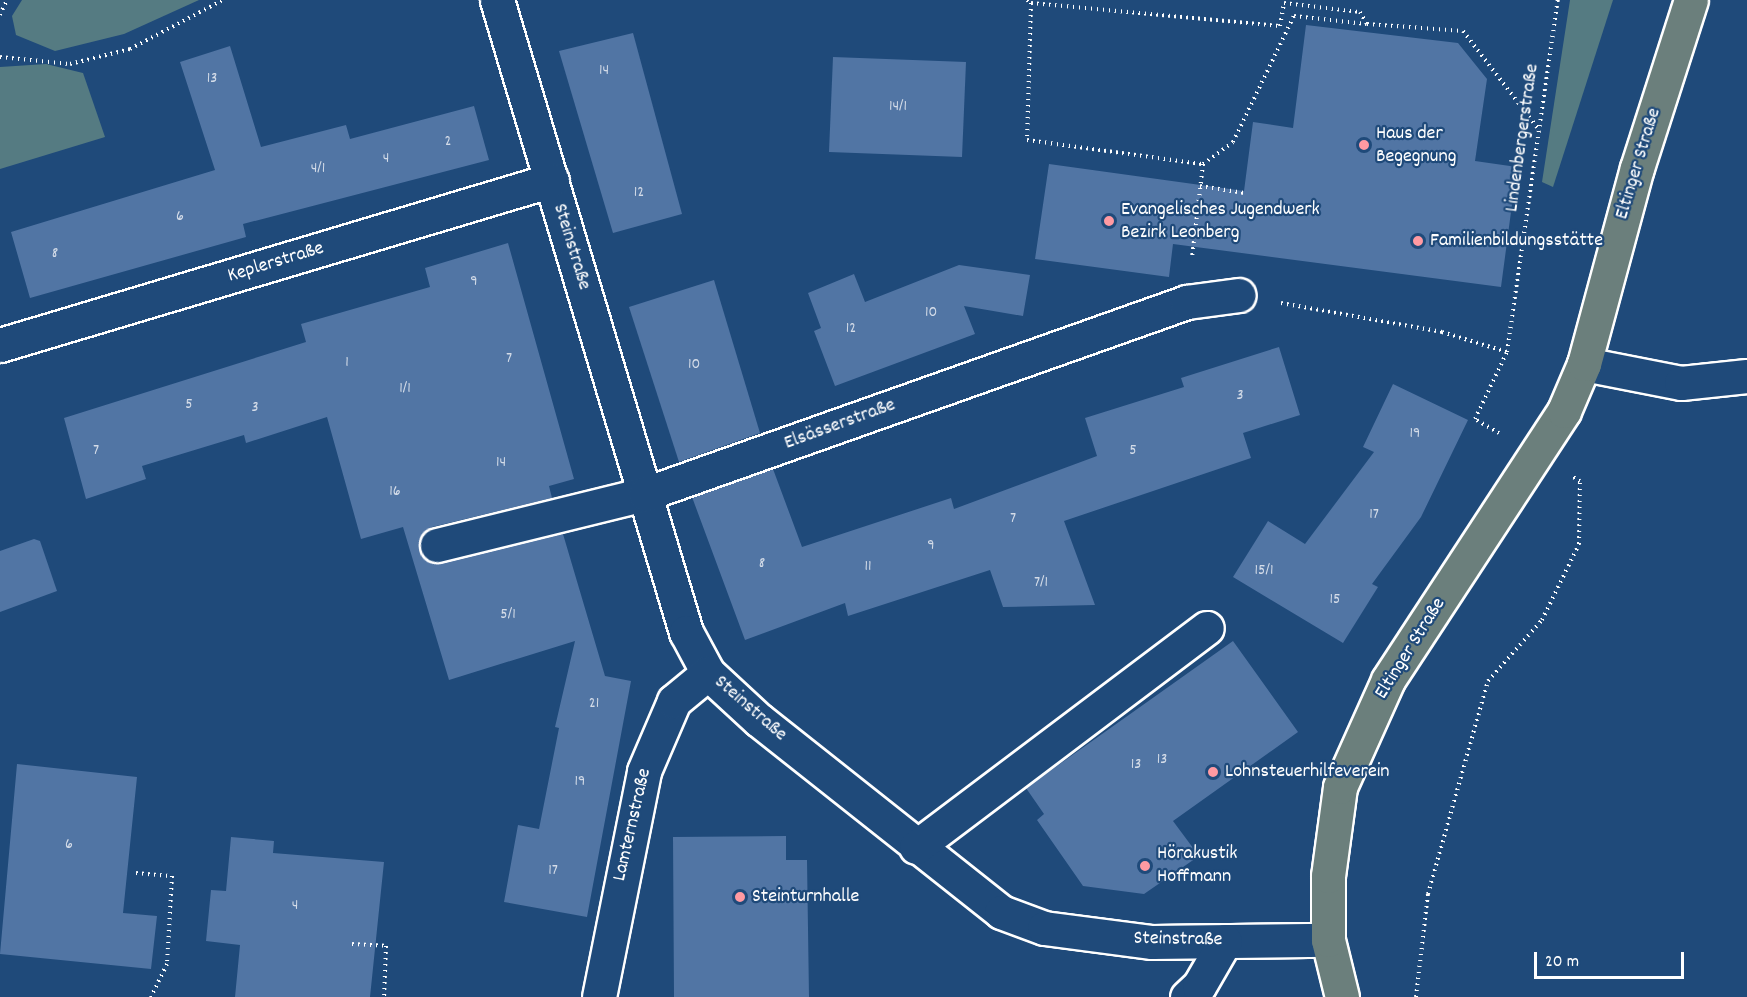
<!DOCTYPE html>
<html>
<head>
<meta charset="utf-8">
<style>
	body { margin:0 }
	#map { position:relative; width:1747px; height:997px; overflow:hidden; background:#1f4a7a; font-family:Dekko,sans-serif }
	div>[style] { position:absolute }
	.green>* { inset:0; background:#557b82 }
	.building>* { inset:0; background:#5175a4 }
	.path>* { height:4px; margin-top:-2px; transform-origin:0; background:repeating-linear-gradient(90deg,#fff 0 1.5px,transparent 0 6px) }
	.roads { filter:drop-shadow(2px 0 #fff) drop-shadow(-2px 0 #fff) drop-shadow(0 2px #fff) drop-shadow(0 -2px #fff) }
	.minor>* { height:33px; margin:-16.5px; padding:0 16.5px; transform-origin:16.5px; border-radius:16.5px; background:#1f4a7a }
	.major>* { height:33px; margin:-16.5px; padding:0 16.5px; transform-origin:16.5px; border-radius:16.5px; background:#6b7f7c }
	.dots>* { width:16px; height:16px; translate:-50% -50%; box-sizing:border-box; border:3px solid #1f4a7a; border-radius:50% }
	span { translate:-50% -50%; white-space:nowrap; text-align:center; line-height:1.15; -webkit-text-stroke:4.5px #1f4a7a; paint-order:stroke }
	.number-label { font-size:16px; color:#d4dce8 }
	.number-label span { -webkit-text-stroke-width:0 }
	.poi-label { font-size:20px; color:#fff }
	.left { translate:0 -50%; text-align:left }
	.street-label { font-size:20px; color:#fff }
	.scale { position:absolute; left:1534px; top:952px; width:150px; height:27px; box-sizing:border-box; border:3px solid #fff; border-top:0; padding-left:8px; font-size:18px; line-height:21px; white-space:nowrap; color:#fff; -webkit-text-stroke:4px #1f4a7a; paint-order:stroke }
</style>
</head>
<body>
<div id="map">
	<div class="green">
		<div style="clip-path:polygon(22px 0,199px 0,124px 34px,55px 51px,16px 35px,12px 16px)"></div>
		<div style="clip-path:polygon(1570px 0,1613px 0,1553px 187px,1542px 182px)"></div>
		<div style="clip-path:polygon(46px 64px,83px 73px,105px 137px,0 169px,0 67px)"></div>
	</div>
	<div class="building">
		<div style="clip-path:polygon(1306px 25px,1458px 43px,1487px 79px,1475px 161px,1517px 167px,1501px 287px,1173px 244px,1169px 277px,1035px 259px,1049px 164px,1244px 191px,1253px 122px,1293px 128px)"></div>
		<div style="clip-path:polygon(633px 33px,682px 214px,613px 233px,559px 51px)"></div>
		<div style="clip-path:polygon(230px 46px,261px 147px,346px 125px,350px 139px,474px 106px,489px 160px,243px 224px,246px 237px,30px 298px,11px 232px,215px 170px,180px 62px)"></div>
		<div style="clip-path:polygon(833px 57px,966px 62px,962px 157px,829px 152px)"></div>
		<div style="clip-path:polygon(508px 243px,574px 479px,549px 486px,552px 498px,432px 527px,424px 532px,419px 549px,424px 558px,441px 563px,563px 534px,605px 676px,631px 681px,587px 917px,504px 902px,518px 825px,539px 829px,559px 728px,555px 727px,575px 641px,449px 680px,403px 527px,361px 539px,327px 417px,246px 443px,244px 435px,142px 466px,146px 479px,86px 499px,64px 418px,306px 342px,301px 324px,430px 287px,425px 268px)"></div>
		<div style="clip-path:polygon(959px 265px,1030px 275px,1023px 316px,964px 306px,975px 334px,835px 386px,814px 331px,821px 328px,808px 293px,854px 274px,865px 302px)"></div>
		<div style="clip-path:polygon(714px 280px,760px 433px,679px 462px,629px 307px)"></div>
		<div style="clip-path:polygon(1279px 347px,1300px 415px,1243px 433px,1251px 458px,1064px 521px,1095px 605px,1003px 607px,990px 570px,848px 616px,845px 603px,745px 640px,692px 497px,773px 469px,802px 547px,951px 498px,954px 509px,1097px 456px,1085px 418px,1184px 387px,1181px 378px)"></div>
		<div style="clip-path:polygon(1393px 384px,1468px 420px,1421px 517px,1372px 584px,1378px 587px,1343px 643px,1233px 577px,1268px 521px,1305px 544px,1374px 452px,1363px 447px)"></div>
		<div style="clip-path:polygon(34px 539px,40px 541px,57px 591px,0 612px,0 551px)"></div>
		<div style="clip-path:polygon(1233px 641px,1298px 732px,1173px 821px,1199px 856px,1144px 894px,1083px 886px,1037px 820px,1044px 814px,1026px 788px)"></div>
		<div style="clip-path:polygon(17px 764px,137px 777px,123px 913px,157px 916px,151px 969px,0 954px)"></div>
		<div style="clip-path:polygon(786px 836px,786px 860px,807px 860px,809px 997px,674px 997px,673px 837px)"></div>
		<div style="clip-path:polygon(231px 837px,274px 841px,273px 853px,384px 862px,370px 997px,235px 997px,240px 945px,206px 941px,211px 890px,226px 891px)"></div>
	</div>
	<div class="path">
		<div style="left:1027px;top:0;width:5px;rotate:37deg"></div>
		<div style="left:1031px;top:3px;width:137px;rotate:91.7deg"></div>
		<div style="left:1027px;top:140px;width:178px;rotate:7.8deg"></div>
		<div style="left:1203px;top:164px;width:94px;rotate:96.7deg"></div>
		<div style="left:1031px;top:3px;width:250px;rotate:5.3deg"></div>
		<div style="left:1280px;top:26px;width:23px;rotate:-80deg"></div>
		<div style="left:1284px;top:3px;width:77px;rotate:6.8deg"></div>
		<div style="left:1360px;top:12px;width:14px;rotate:60deg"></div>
		<div style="left:1367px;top:24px;width:96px;rotate:4.2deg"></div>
		<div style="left:1463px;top:31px;width:126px;rotate:52.4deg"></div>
		<div style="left:0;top:15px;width:17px;rotate:-65deg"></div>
		<div style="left:0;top:57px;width:70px;rotate:5.7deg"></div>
		<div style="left:70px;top:64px;width:62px;rotate:-14deg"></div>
		<div style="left:130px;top:49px;width:105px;rotate:-27.8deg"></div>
		<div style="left:1203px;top:164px;width:37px;rotate:-36deg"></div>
		<div style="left:1233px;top:142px;width:140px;rotate:-64.2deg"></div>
		<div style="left:1294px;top:16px;width:73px;rotate:6.3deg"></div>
		<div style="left:1200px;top:186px;width:45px;rotate:9deg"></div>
		<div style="left:1281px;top:303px;width:164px;rotate:10.2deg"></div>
		<div style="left:1442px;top:332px;width:68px;rotate:17.1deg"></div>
		<div style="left:1499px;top:433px;width:28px;rotate:-150deg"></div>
		<div style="left:1475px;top:419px;width:74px;rotate:-64.5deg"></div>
		<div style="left:1507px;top:352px;width:356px;rotate:-81.8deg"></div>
		<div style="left:136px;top:873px;width:36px;rotate:5deg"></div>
		<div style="left:172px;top:876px;width:88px;rotate:93.3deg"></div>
		<div style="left:167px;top:964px;width:37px;rotate:116deg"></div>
		<div style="left:352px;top:944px;width:34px;rotate:3deg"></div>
		<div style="left:386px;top:946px;width:51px;rotate:92.2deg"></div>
		<div style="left:1416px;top:997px;width:104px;rotate:-83.4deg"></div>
		<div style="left:1428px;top:894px;width:221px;rotate:-74.3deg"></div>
		<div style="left:1488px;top:681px;width:81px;rotate:-48.5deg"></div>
		<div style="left:1542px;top:620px;width:85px;rotate:-64deg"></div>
		<div style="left:1579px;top:544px;width:63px;rotate:-89.1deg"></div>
		<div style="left:1580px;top:481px;width:8px;rotate:-150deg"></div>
	</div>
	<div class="roads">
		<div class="minor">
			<div style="left:497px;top:0;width:660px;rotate:73.35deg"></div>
			<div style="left:686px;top:632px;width:47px;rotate:61.8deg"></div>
			<div style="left:708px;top:673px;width:69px;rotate:42.7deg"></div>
			<div style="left:759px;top:720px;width:309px;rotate:38.4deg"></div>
			<div style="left:1001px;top:912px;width:46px;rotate:20.4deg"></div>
			<div style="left:1044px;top:928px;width:109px;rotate:7.4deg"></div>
			<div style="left:1152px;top:942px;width:176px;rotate:-0.7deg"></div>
			<div style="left:0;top:345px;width:576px;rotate:-16.64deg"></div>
			<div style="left:1584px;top:364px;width:99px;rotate:11.1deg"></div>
			<div style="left:1681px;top:383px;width:66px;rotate:-6.1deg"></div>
			<div style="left:437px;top:545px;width:214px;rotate:-13.8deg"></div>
			<div style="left:645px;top:494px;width:575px;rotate:-19.51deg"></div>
			<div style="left:1187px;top:302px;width:52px;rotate:-7.7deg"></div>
			<div style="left:916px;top:847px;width:364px;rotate:-37deg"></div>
			<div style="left:599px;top:997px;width:230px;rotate:-78.7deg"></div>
			<div style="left:644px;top:771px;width:76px;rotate:-66.8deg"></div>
			<div style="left:674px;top:701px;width:44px;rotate:-39.5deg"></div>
			<div style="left:1187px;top:997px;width:16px;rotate:-43deg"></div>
			<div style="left:1199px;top:986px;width:52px;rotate:-60deg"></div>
		</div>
		<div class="major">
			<div style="left:1342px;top:997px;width:59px;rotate:-103.8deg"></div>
			<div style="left:1328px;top:940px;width:64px;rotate:-90deg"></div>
			<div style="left:1328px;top:876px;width:90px;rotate:-82.3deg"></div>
			<div style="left:1340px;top:787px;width:117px;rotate:-65.8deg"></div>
			<div style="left:1388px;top:680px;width:321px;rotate:-56.8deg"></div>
			<div style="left:1564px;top:411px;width:51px;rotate:-66.9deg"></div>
			<div style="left:1584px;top:364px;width:203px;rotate:-74.9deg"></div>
			<div style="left:1637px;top:168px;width:176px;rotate:-72.2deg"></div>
		</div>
	</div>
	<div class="dots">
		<div style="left:1364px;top:145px;background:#ff9aa2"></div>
		<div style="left:1109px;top:221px;background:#ff9aa2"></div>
		<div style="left:1418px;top:241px;background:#ff9aa2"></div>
		<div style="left:1213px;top:772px;background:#ff9aa2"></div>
		<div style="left:1145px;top:866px;background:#ff9aa2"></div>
		<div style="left:740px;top:897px;background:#ff9aa2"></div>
	</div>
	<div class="number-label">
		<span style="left:604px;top:71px">14</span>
		<span style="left:212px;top:79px">13</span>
		<span style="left:898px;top:107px">14/1</span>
		<span style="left:448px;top:142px">2</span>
		<span style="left:386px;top:159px">4</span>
		<span style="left:318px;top:169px">4/1</span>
		<span style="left:639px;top:193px">12</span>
		<span style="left:180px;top:217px">6</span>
		<span style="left:55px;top:254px">8</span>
		<span style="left:474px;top:282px">9</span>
		<span style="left:931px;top:313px">10</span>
		<span style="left:851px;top:329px">12</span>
		<span style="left:509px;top:359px">7</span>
		<span style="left:347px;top:363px">1</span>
		<span style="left:694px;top:365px">10</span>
		<span style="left:405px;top:389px">1/1</span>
		<span style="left:1240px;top:396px">3</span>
		<span style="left:189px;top:405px">5</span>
		<span style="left:255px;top:408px">3</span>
		<span style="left:1415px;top:434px">19</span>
		<span style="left:96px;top:451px">7</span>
		<span style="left:1133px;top:451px">5</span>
		<span style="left:501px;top:463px">14</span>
		<span style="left:395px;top:492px">16</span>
		<span style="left:1374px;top:515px">17</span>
		<span style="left:1013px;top:519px">7</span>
		<span style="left:931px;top:546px">9</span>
		<span style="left:762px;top:564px">8</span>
		<span style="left:868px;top:567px">11</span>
		<span style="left:1264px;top:571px">15/1</span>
		<span style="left:1041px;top:583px">7/1</span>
		<span style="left:1335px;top:600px">15</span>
		<span style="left:508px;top:615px">5/1</span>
		<span style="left:594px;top:704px">21</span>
		<span style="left:1162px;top:760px">13</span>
		<span style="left:1136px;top:765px">13</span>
		<span style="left:580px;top:782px">19</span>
		<span style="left:69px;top:845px">6</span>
		<span style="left:553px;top:871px">17</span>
		<span style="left:295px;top:906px">4</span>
	</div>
	<div class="poi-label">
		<span class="left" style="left:1376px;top:146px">Haus der<br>Begegnung</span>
		<span class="left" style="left:1121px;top:222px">Evangelisches Jugendwerk<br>Bezirk Leonberg</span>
		<span class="left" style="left:1430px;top:241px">Familienbildungsstätte</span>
		<span class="left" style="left:1225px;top:772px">Lohnsteuerhilfeverein</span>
		<span class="left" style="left:1157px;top:866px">Hörakustik<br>Hoffmann</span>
		<span class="left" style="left:752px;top:897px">Steinturnhalle</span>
	</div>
	<div class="street-label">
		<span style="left:1523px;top:138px;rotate:-82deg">Lindenbergerstraße</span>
		<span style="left:1639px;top:164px;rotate:-73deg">Eltinger Straße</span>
		<span style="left:571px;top:247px;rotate:73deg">Steinstraße</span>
		<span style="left:276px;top:263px;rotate:-17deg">Keplerstraße</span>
		<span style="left:840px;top:425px;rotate:-20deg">Elsässerstraße</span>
		<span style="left:1411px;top:649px;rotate:-58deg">Eltinger Straße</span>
		<span style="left:750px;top:709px;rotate:41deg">Steinstraße</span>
		<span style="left:633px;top:825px;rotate:-77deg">Lamternstraße</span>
		<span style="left:1178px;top:940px;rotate:1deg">Steinstraße</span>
	</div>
	<div class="scale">20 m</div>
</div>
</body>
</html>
